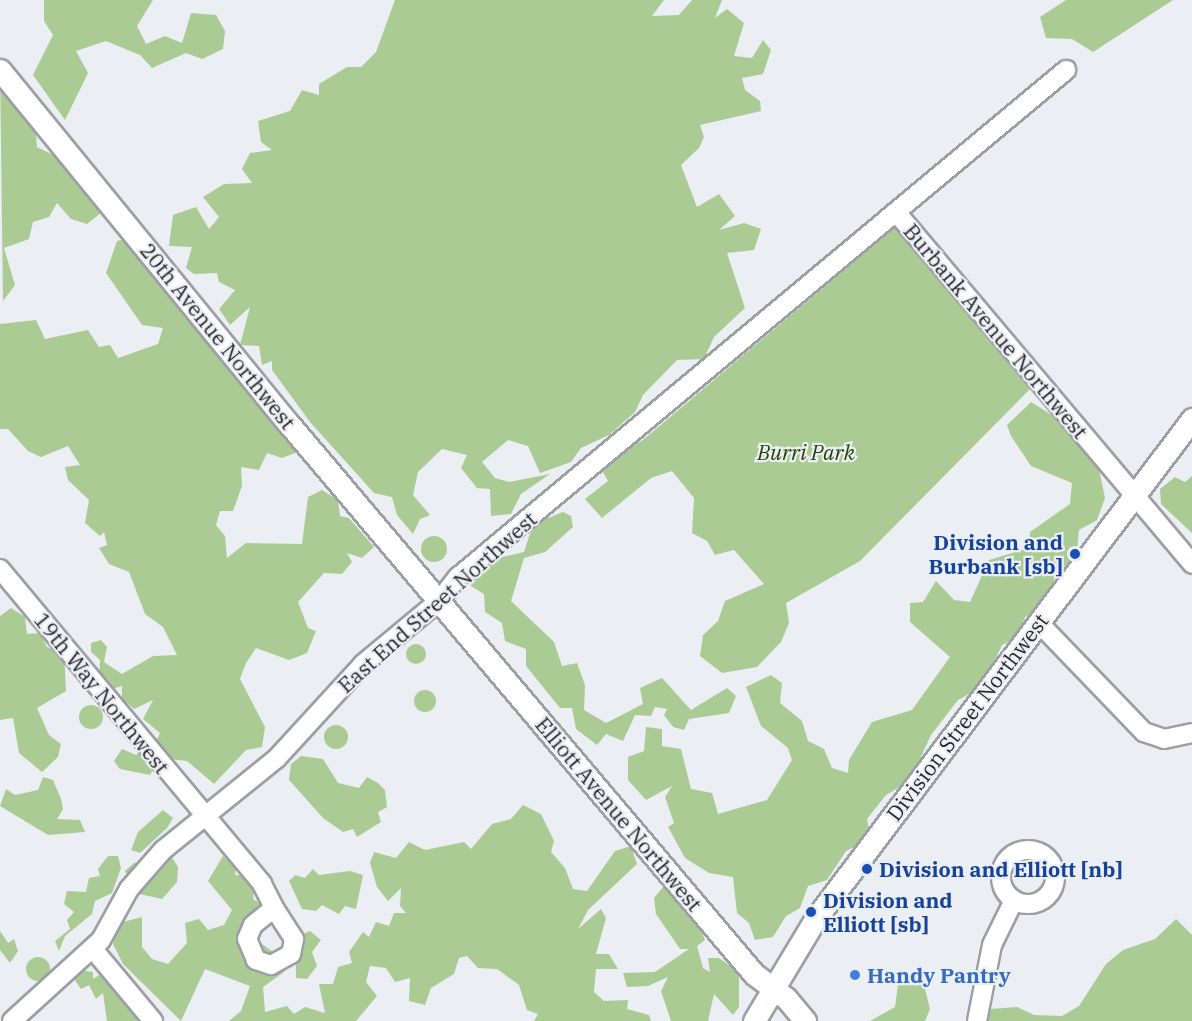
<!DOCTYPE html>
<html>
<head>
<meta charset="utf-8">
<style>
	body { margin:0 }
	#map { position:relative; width:1192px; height:1021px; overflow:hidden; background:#ebeef3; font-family:"IBM Plex Serif",serif }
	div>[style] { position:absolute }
	.green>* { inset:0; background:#abcb95 }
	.round { border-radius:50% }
	.roads { filter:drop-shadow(2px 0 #9c9fa4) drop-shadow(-2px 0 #9c9fa4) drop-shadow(0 2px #9c9fa4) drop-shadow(0 -2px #9c9fa4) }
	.minor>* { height:18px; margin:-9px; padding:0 9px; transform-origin:9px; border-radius:9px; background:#fff }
	.minor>.ring { margin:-9px; padding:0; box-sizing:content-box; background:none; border:18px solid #fff; border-radius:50% }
	.tertiary>* { height:21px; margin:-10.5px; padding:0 10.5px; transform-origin:10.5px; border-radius:10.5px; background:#fff }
	.dots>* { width:16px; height:16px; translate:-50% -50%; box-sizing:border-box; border:3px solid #ebeef3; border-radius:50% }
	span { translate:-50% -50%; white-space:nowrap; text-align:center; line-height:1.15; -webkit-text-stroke:4.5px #ebeef3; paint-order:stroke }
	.street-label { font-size:21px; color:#262729 }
	.park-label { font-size:21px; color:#244204; font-style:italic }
	.transit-label { font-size:21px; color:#164399; font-weight:700 }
	.right { translate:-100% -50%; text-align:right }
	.left { translate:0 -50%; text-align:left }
	.shop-label { font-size:21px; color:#366cbe; font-weight:700 }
</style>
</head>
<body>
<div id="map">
	<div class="green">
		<div style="clip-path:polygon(44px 0,153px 0,137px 26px,146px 44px,165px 36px,182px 43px,191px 13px,216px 15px,225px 31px,223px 49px,202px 59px,186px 53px,152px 68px,140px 55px,106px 41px,76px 51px,88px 73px,65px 120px,33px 75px,53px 35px,44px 21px)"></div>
		<div style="clip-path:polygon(395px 0,664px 0,652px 16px,679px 15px,692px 0,722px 0,715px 18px,727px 9px,744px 23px,734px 56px,752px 58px,763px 40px,771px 50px,763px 74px,742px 78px,745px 90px,760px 101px,761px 111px,700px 125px,704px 137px,699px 148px,681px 165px,697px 207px,719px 194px,735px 216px,719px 230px,744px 223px,761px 229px,754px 250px,727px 253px,745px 308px,714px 337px,704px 359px,677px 360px,643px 395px,635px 412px,609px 435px,581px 448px,571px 462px,540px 473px,528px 446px,508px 440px,482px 462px,495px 478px,509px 482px,550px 474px,521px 494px,511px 514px,491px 516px,490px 489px,477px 488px,461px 468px,467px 455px,442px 449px,418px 472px,413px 495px,430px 515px,420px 519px,413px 534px,397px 515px,392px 497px,374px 493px,310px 422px,272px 370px,272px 361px,262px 365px,259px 346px,240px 345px,250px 307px,230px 325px,219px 309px,235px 290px,219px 282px,217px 273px,194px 274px,186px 268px,192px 247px,169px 246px,173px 215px,196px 207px,209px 229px,219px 217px,203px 197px,224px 184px,252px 183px,242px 169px,250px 153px,272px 150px,261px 142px,258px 121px,290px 111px,302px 90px,319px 95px,319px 84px,347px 67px,361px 67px,376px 52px)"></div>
		<div style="clip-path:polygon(1066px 0,1173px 0,1093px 52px,1072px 39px,1046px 38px,1040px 17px)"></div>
		<div style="clip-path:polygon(0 67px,35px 121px,37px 147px,68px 162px,73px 178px,96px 191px,102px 212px,87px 224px,71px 219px,57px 203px,49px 217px,33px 222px,29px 239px,4px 248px,15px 285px,3px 301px)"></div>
		<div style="clip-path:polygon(899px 224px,1031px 388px,860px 561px,786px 603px,789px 623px,781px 642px,757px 667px,722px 673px,700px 656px,703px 635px,718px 621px,725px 601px,764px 584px,734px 550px,715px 555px,707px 541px,692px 533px,694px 498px,672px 471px,651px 478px,602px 518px,585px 499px,608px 481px,600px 467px,644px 439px)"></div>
		<div style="clip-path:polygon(143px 234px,219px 357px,299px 425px,298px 452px,282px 458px,267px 453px,259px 470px,241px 467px,242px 486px,233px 511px,220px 511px,216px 525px,225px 536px,227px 558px,246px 543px,302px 544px,308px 497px,322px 490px,338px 500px,340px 516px,349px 518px,374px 547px,362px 558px,347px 553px,352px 562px,342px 574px,324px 573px,298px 602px,308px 628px,316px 631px,307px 653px,289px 660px,256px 648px,246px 663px,240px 679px,265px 727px,262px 747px,246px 750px,214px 784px,187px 761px,169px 759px,156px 741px,160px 733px,143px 719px,153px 700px,134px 709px,122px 699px,122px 686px,112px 689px,99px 679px,100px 660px,91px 652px,91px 643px,101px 640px,107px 647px,104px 662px,122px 674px,153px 656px,177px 655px,163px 627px,145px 614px,129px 572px,109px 564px,99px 548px,107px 545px,104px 532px,100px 536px,85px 523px,89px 500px,68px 480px,65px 467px,80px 465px,68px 446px,41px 457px,28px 451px,8px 429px,0 429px,0 324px,36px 320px,45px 339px,88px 330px,99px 347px,110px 345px,118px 358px,158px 344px,163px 328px,142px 325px,106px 273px,117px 241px)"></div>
		<div style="clip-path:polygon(1031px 402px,1055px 417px,1099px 469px,1105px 498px,1097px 520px,1079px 530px,1076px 560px,1056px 571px,1050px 602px,1025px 617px,1018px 637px,1002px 645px,982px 687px,958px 700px,931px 735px,910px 781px,886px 795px,867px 819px,871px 839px,846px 851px,827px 880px,808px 886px,800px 908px,786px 916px,773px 937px,755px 940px,749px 923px,737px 913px,733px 877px,709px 873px,685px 858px,668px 827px,674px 823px,665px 797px,672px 786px,646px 800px,628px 780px,628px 757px,644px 751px,646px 727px,662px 729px,662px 746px,681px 749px,691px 789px,712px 793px,718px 814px,767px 800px,792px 760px,788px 748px,761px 726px,746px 687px,771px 675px,782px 683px,780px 703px,802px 721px,808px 741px,824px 749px,832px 768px,848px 773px,849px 760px,872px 722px,912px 710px,950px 657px,910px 622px,910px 603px,923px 602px,936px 581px,954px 600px,970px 602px,989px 560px,1029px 548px,1030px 532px,1070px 504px,1072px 483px,1031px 466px,1011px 436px,1007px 425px)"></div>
		<div style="clip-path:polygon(1192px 476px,1192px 533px,1161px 504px,1160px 489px,1175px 477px,1185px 482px)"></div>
		<div style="clip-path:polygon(563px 512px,571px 516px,573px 527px,545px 552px,524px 558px,511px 601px,554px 642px,562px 666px,577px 663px,585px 685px,584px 710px,606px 723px,643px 704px,640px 688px,662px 678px,691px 710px,727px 688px,736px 696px,729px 713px,689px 719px,684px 730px,673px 727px,664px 715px,667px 709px,655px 707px,651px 716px,635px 715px,623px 741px,606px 734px,597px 745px,576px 729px,572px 708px,560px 708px,526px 666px,526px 649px,505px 641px,502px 623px,485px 612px,484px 594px,471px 586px,473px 572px,486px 561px,524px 552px,533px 524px)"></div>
		<div class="round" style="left:421px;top:536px;width:26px;height:26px"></div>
		<div style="clip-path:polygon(11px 608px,25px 617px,27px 634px,40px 633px,47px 647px,64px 653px,66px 691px,37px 708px,49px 735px,61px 744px,58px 757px,42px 772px,19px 753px,13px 718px,0 720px,0 616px)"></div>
		<div class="round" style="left:406px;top:644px;width:20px;height:20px"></div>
		<div class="round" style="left:414px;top:690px;width:22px;height:22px"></div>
		<div class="round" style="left:79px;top:705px;width:24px;height:24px"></div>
		<div class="round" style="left:324px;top:725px;width:24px;height:24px"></div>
		<div style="clip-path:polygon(122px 749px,136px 755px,143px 749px,155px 766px,150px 775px,120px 769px,114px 761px)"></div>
		<div style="clip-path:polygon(301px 756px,323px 759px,338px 783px,359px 788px,367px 777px,378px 783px,385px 790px,387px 807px,378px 812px,381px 822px,357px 837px,353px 829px,343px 832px,323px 818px,289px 780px,291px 764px)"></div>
		<div style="clip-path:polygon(43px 777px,53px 780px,61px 799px,63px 809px,57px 819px,80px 820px,85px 832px,48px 835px,0 806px,6px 789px,15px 795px,38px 790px)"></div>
		<div style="clip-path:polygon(523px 805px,541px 814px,554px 841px,551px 852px,565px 868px,573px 889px,587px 891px,615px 851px,631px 846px,637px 864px,588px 910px,578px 929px,601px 909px,606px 918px,596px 954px,609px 954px,618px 969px,596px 969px,594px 992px,604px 1001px,628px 1000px,627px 1009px,649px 1015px,651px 1021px,534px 1021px,538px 1014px,527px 1010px,519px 985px,497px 969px,478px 968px,467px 956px,459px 958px,454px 974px,431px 988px,425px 1005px,409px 1001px,410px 978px,395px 982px,386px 968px,370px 966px,366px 982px,377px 996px,356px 1021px,229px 1021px,241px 1011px,250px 986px,205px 969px,181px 1021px,123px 964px,113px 944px,119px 923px,142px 917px,142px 947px,152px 959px,168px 964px,187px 943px,185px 923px,199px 919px,208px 930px,224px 925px,232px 910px,208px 881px,223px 856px,236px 867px,235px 875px,256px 876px,253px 899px,267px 908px,259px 942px,276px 954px,284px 972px,263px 987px,265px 1012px,287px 1006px,294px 1014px,305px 1007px,325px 1013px,319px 984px,333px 984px,338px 967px,352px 963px,349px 952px,363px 932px,369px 937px,376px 922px,389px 926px,394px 913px,406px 913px,400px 906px,401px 888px,388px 901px,377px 887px,370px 863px,374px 852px,396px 858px,409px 842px,425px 850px,464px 842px,471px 849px,492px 824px,511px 819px)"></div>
		<div style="clip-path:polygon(163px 810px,173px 818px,167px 828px,140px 853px,131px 850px,138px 832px)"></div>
		<div style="clip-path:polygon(108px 856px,118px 856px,121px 868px,112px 893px,95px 901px,92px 914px,65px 936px,59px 951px,55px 941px,70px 929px,67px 920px,74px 912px,64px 904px,67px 891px,86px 892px,89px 878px,100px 876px,98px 869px)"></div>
		<div style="clip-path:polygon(171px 856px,178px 867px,177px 882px,162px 899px,135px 893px,125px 871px,134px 863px)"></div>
		<div style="clip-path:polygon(313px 869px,319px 875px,350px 871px,363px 875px,356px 909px,345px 906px,339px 914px,322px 905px,316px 911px,302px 909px,289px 881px,295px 875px,305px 878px)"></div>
		<div style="clip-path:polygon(664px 886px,695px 916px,705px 940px,697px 946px,703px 968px,710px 972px,708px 958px,719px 958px,739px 972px,739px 1007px,733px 1015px,714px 994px,708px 1021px,671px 1021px,661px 991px,668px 977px,648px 986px,627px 987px,623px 973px,655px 972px,689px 949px,680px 949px,656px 914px,654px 898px)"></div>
		<div style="clip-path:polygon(1176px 919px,1192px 935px,1192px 1021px,984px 1021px,990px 1009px,1017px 1007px,1034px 1015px,1062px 1016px,1079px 1006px,1106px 964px,1123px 950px,1155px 939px)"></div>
		<div style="clip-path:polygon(0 931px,8px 943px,14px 939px,18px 951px,10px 963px,0 950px)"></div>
		<div style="clip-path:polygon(310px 931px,321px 940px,312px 952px,317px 966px,307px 979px,296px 978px,296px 937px)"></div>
		<div class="round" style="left:26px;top:957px;width:24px;height:24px"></div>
		<div style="clip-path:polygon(79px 970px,93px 972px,93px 979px,101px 974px,107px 983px,119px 984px,144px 1021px,107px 1021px,103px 993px,96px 999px,89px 985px,81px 989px,74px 979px)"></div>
		<div style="clip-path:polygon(898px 985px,924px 985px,930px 1009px,925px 1021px,870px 1021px,895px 1007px)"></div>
	</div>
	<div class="roads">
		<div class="minor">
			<div style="left:896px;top:212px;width:460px;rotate:49.9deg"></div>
			<div style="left:0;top:569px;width:410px;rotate:50.2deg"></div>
			<div style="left:262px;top:884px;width:27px;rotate:63deg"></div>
			<div style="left:1038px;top:622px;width:153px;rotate:46.1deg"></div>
			<div style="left:1144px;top:732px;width:21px;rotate:19deg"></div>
			<div style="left:1164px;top:739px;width:29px;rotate:-12deg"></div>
			<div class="ring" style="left:1001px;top:850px;width:36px;height:36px"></div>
			<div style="left:274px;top:908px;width:37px;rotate:57deg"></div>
			<div style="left:294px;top:939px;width:15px;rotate:101deg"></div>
			<div style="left:291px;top:954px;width:23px;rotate:151deg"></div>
			<div style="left:271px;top:965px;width:16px;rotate:-162deg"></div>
			<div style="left:256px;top:960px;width:23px;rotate:-113deg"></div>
			<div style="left:247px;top:939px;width:15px;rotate:-67deg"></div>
			<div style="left:253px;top:925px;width:27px;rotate:-39deg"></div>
			<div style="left:93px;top:949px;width:94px;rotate:50.2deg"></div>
			<div style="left:12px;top:1021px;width:120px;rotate:-42.3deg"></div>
			<div style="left:101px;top:940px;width:58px;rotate:-61.2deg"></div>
			<div style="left:129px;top:889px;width:52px;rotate:-48.9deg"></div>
			<div style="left:163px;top:850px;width:146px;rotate:-38.9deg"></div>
			<div style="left:277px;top:758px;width:127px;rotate:-47.5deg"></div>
			<div style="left:363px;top:664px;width:99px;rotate:-39.7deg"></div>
			<div style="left:439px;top:601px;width:31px;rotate:-52deg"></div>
			<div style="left:458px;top:577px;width:792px;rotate:-39.82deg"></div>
			<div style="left:977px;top:1021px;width:77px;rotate:-78.8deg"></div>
			<div style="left:992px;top:945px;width:50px;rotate:-63.9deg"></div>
		</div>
		<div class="tertiary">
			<div style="left:0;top:70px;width:457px;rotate:50.8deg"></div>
			<div style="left:289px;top:424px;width:720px;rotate:49.79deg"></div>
			<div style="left:754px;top:974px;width:40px;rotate:37deg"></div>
			<div style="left:786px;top:998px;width:30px;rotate:50deg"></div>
			<div style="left:754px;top:1021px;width:120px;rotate:-59deg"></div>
			<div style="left:816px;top:918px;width:625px;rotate:-53deg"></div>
		</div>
	</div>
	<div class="dots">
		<div style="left:1075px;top:554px;background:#1a4fb4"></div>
		<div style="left:867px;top:869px;background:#1a4fb4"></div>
		<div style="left:811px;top:912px;background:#1a4fb4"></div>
		<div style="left:855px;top:975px;background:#3f7fe0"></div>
	</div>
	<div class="street-label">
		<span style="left:996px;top:331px;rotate:50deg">Burbank Avenue Northwest</span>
		<span style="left:218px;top:336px;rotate:51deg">20th Avenue Northwest</span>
		<span style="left:437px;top:602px;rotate:-42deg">East End Street Northwest</span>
		<span style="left:102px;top:693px;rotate:51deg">19th Way Northwest</span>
		<span style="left:967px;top:717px;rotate:-53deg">Division Street Northwest</span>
		<span style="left:619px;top:814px;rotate:50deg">Elliott Avenue Northwest</span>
	</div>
	<div class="park-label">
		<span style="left:806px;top:452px">Burri Park</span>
	</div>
	<div class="transit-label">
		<span class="right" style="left:1063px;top:554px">Division and<br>Burbank [sb]</span>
		<span class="left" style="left:879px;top:869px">Division and Elliott [nb]</span>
		<span class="left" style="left:823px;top:912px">Division and<br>Elliott [sb]</span>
	</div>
	<div class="shop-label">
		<span class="left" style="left:867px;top:975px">Handy Pantry</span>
	</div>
</div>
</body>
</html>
